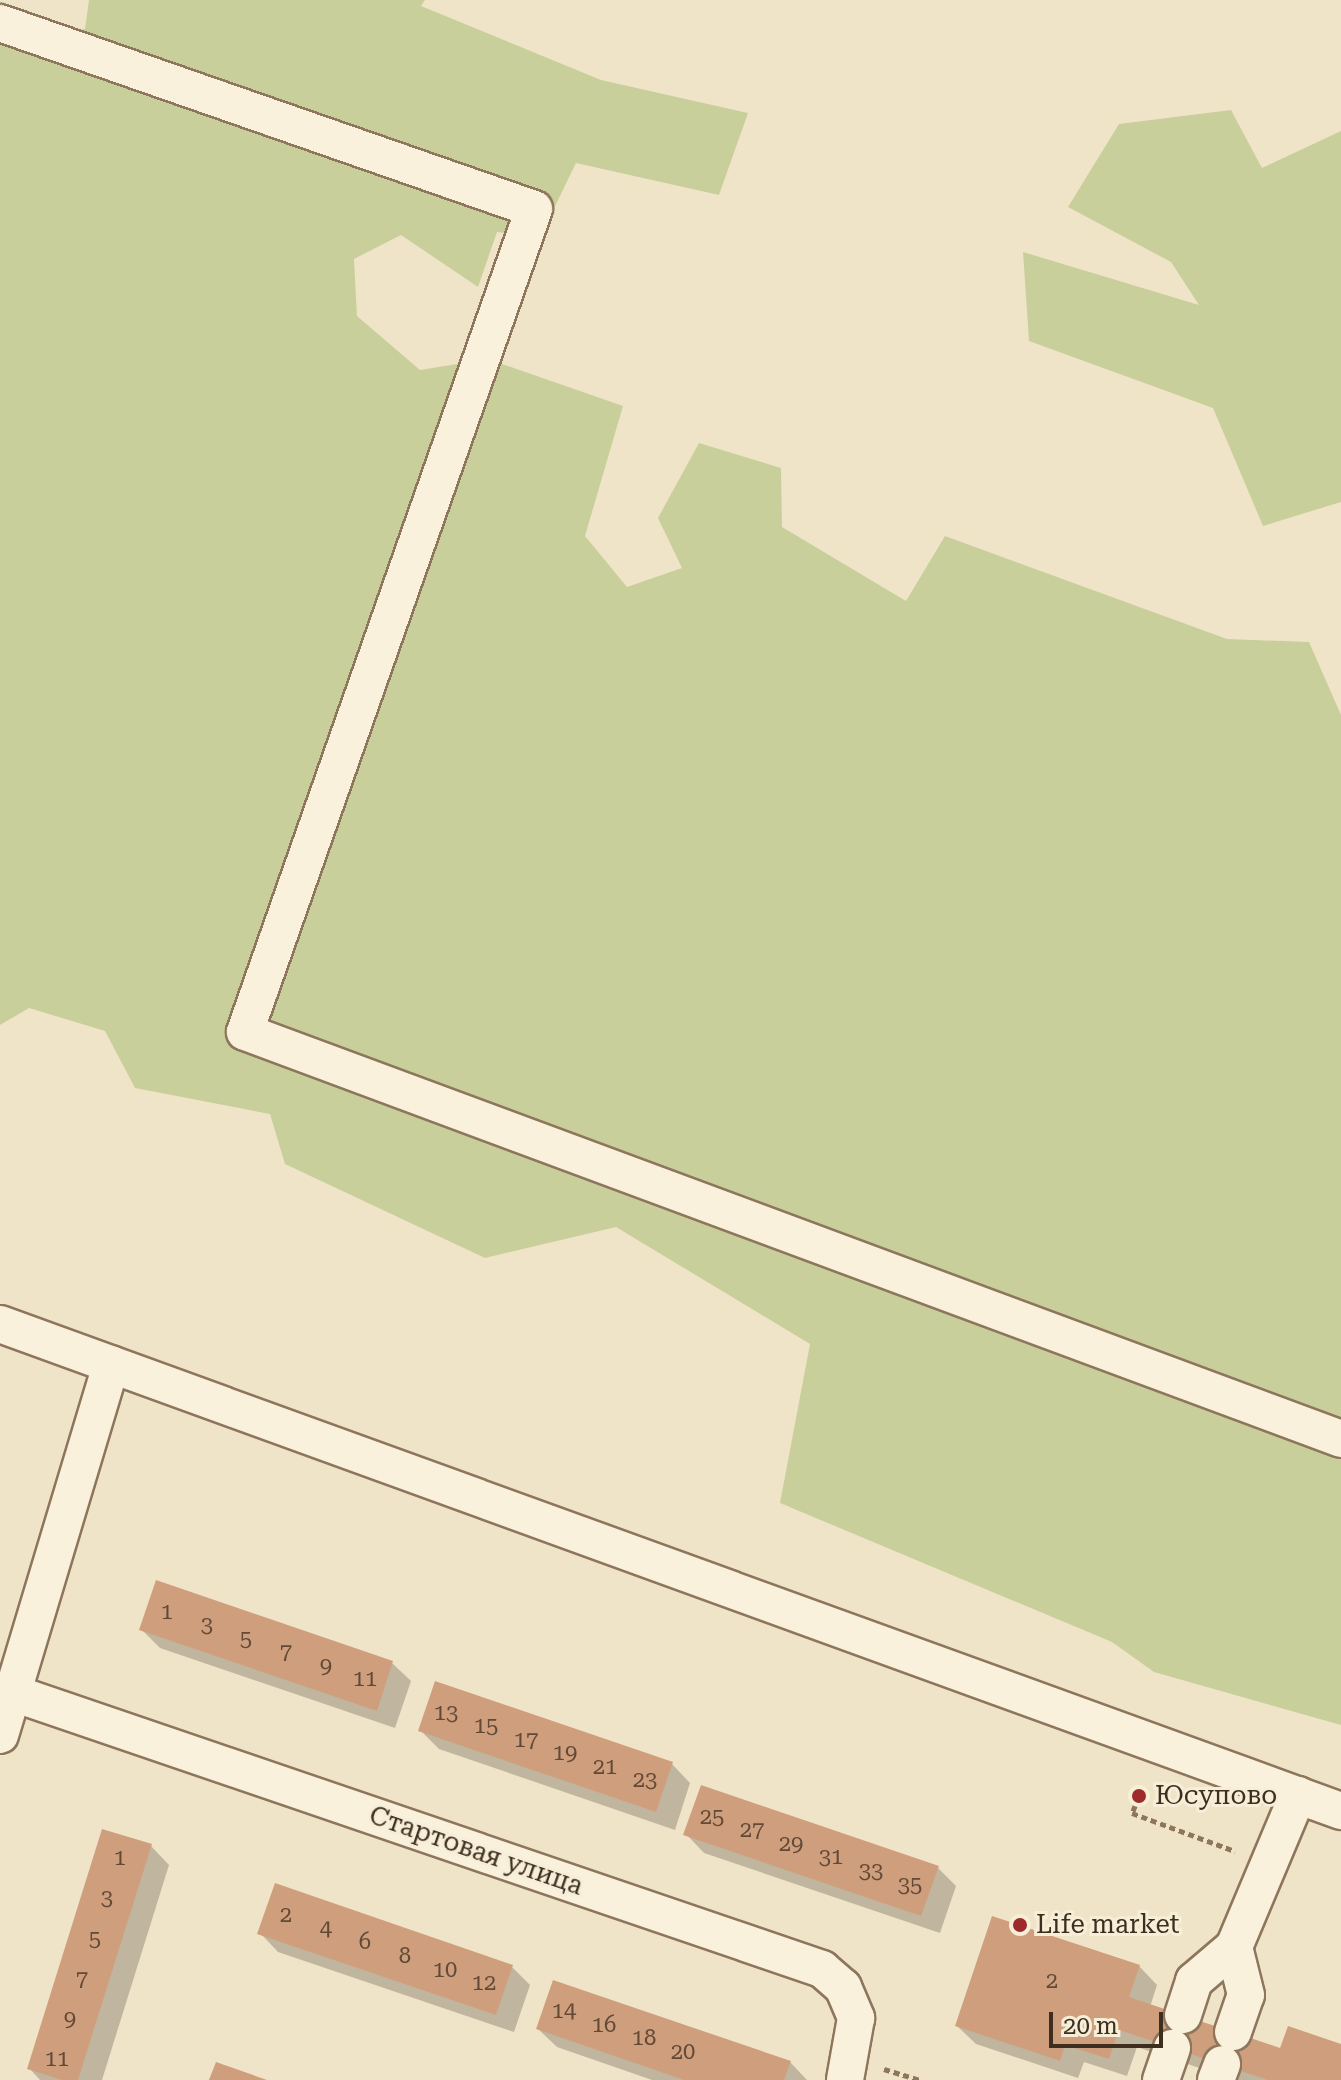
<!DOCTYPE html>
<html>
<head>
<meta charset="utf-8">
<style>
	body { margin:0 }
	#map { position:relative; width:1341px; height:2080px; overflow:hidden; background:#f0e4c8; font-family:"Roboto Serif",serif }
	div>[style] { position:absolute }
	.green>* { inset:0; background:#c9cf9b }
	.shadow>* { inset:0; background:#0003 }
	.building>* { inset:0; background:#cf9f7d }
	.path>* { height:5px; margin-top:-2.5px; transform-origin:0; background:repeating-linear-gradient(90deg,#8d765c 0 6px,transparent 0 10px) }
	.roads { filter:drop-shadow(2px 0 #8d765c) drop-shadow(-2px 0 #8d765c) drop-shadow(0 2px #8d765c) drop-shadow(0 -2px #8d765c) }
	.minor>* { height:36px; margin:-18px; padding:0 18px; transform-origin:18px; border-radius:18px; background:#faf1dc }
	.dots>* { width:22px; height:22px; translate:-50% -50%; box-sizing:border-box; border:4px solid #f7eed8; border-radius:50% }
	span { translate:-50% -50%; white-space:nowrap; text-align:center; line-height:1.15; -webkit-text-stroke:6px #f7eed8; paint-order:stroke }
	.number-label { font-size:22px; color:#624a37 }
	.number-label span { -webkit-text-stroke-width:0 }
	.poi-label { font-size:26px; color:#3d2e20 }
	.left { translate:0 -50%; text-align:left }
	.street-label { font-size:26px; color:#3d2e20 }
	.scale { position:absolute; left:1049px; top:2012px; width:114px; height:36px; box-sizing:border-box; border:4px solid #3d2e20; border-top:0; padding-left:10px; font-size:24px; line-height:28px; white-space:nowrap; color:#3d2e20; -webkit-text-stroke:6px #f7eed8; paint-order:stroke }
</style>
</head>
<body>
<div id="map">
	<div class="green">
		<div style="clip-path:polygon(89px 0,425px 0,421px 6px,601px 80px,748px 113px,719px 195px,576px 163px,540px 237px,497px 232px,478px 287px,401px 235px,354px 259px,357px 316px,420px 370px,488px 359px,623px 406px,585px 536px,627px 587px,682px 568px,658px 518px,699px 443px,781px 468px,782px 527px,906px 601px,945px 536px,1227px 639px,1309px 642px,1341px 715px,1341px 1725px,1154px 1672px,1112px 1642px,780px 1503px,810px 1344px,616px 1227px,485px 1258px,285px 1164px,270px 1114px,135px 1088px,105px 1031px,29px 1008px,0 1025px,0 45px,85px 29px)"></div>
		<div style="clip-path:polygon(1231px 110px,1262px 168px,1341px 131px,1341px 502px,1263px 526px,1213px 408px,1029px 341px,1023px 252px,1199px 305px,1171px 262px,1068px 207px,1119px 124px)"></div>
	</div>
	<div class="shadow">
		<div style="clip-path:polygon(141px 1629px,392px 1663px,411px 1681px,395px 1728px,160px 1648px)"></div>
		<div style="clip-path:polygon(420px 1730px,672px 1764px,690px 1783px,675px 1830px,439px 1749px)"></div>
		<div style="clip-path:polygon(686px 1834px,938px 1868px,956px 1886px,940px 1933px,704px 1853px)"></div>
		<div style="clip-path:polygon(151px 1846px,169px 1865px,102px 2080px,40px 2080px,29px 2068px)"></div>
		<div style="clip-path:polygon(260px 1933px,512px 1967px,530px 1985px,514px 2032px,278px 1952px)"></div>
		<div style="clip-path:polygon(1139px 1966px,1157px 1985px,1150px 2007px,1281px 2051px,1341px 2046px,1341px 2080px,1235px 2080px,1137px 2047px,1127px 2076px,1084px 2062px,1078px 2078px,976px 2044px,957px 2026px)"></div>
		<div style="clip-path:polygon(538px 2029px,790px 2062px,807px 2080px,652px 2080px,557px 2047px)"></div>
	</div>
	<div class="building">
		<div style="clip-path:polygon(156px 1580px,393px 1661px,377px 1711px,139px 1630px)"></div>
		<div style="clip-path:polygon(435px 1681px,673px 1762px,656px 1812px,418px 1731px)"></div>
		<div style="clip-path:polygon(701px 1785px,939px 1866px,921px 1916px,683px 1835px)"></div>
		<div style="clip-path:polygon(102px 1829px,152px 1844px,78px 2080px,62px 2080px,27px 2069px)"></div>
		<div style="clip-path:polygon(275px 1883px,513px 1965px,496px 2015px,257px 1934px)"></div>
		<div style="clip-path:polygon(992px 1916px,1140px 1965px,1129px 1997px,1280px 2048px,1288px 2026px,1341px 2044px,1341px 2080px,1268px 2080px,1119px 2030px,1109px 2059px,1065px 2045px,1060px 2061px,955px 2026px)"></div>
		<div style="clip-path:polygon(553px 1980px,791px 2061px,784px 2080px,684px 2080px,536px 2029px)"></div>
		<div style="clip-path:polygon(216px 2062px,267px 2080px,209px 2080px)"></div>
	</div>
	<div class="path">
		<div style="left:1139px;top:1796px;width:18px;rotate:112deg"></div>
		<div style="left:1132px;top:1813px;width:110px;rotate:20.3deg"></div>
		<div style="left:884px;top:2069px;width:38px;rotate:17deg"></div>
	</div>
	<div class="roads">
		<div class="minor">
			<div style="left:0;top:23px;width:565px;rotate:19.2deg"></div>
			<div style="left:534px;top:209px;width:872px;rotate:109.35deg"></div>
			<div style="left:245px;top:1032px;width:1169px;rotate:20.37deg"></div>
			<div style="left:0;top:1324px;width:1427px;rotate:19.96deg"></div>
			<div style="left:13px;top:1693px;width:855px;rotate:18.84deg"></div>
			<div style="left:822px;top:1969px;width:28px;rotate:41deg"></div>
			<div style="left:843px;top:1987px;width:34px;rotate:67deg"></div>
			<div style="left:856px;top:2018px;width:63px;rotate:100.1deg"></div>
			<div style="left:0;top:1735px;width:387px;rotate:-73.3deg"></div>
			<div style="left:1183px;top:2015px;width:36px;rotate:-72deg"></div>
			<div style="left:1194px;top:1981px;width:52px;rotate:-40.4deg"></div>
			<div style="left:1234px;top:1947px;width:165px;rotate:-67.2deg"></div>
			<div style="left:1233px;top:2032px;width:39px;rotate:-71deg"></div>
			<div style="left:1246px;top:1995px;width:49px;rotate:-104deg"></div>
			<div style="left:1161px;top:2080px;width:34px;rotate:-71deg"></div>
			<div style="left:1216px;top:2080px;width:17px;rotate:-69deg"></div>
		</div>
	</div>
	<div class="dots">
		<div style="left:1139px;top:1796px;background:#9e2a2b"></div>
		<div style="left:1020px;top:1925px;background:#9e2a2b"></div>
	</div>
	<div class="number-label">
		<span style="left:167px;top:1612px">1</span>
		<span style="left:207px;top:1625px">3</span>
		<span style="left:246px;top:1639px">5</span>
		<span style="left:286px;top:1652px">7</span>
		<span style="left:326px;top:1666px">9</span>
		<span style="left:365px;top:1679px">11</span>
		<span style="left:446px;top:1713px">13</span>
		<span style="left:486px;top:1726px">15</span>
		<span style="left:526px;top:1740px">17</span>
		<span style="left:565px;top:1753px">19</span>
		<span style="left:605px;top:1767px">21</span>
		<span style="left:645px;top:1780px">23</span>
		<span style="left:712px;top:1817px">25</span>
		<span style="left:752px;top:1830px">27</span>
		<span style="left:791px;top:1844px">29</span>
		<span style="left:831px;top:1857px">31</span>
		<span style="left:120px;top:1858px">1</span>
		<span style="left:871px;top:1871px">33</span>
		<span style="left:910px;top:1885px">35</span>
		<span style="left:107px;top:1898px">3</span>
		<span style="left:286px;top:1915px">2</span>
		<span style="left:326px;top:1929px">4</span>
		<span style="left:95px;top:1939px">5</span>
		<span style="left:365px;top:1942px">6</span>
		<span style="left:405px;top:1956px">8</span>
		<span style="left:445px;top:1970px">10</span>
		<span style="left:82px;top:1979px">7</span>
		<span style="left:1052px;top:1981px">2</span>
		<span style="left:484px;top:1983px">12</span>
		<span style="left:564px;top:2011px">14</span>
		<span style="left:70px;top:2019px">9</span>
		<span style="left:604px;top:2025px">16</span>
		<span style="left:644px;top:2038px">18</span>
		<span style="left:683px;top:2052px">20</span>
		<span style="left:57px;top:2059px">11</span>
	</div>
	<div class="poi-label">
		<span class="left" style="left:1155px;top:1796px">Юсупово</span>
		<span class="left" style="left:1036px;top:1925px">Life market</span>
	</div>
	<div class="street-label">
		<span style="left:476px;top:1851px;rotate:19deg">Стартовая улица</span>
	</div>
	<div class="scale">20 m</div>
</div>
</body>
</html>
